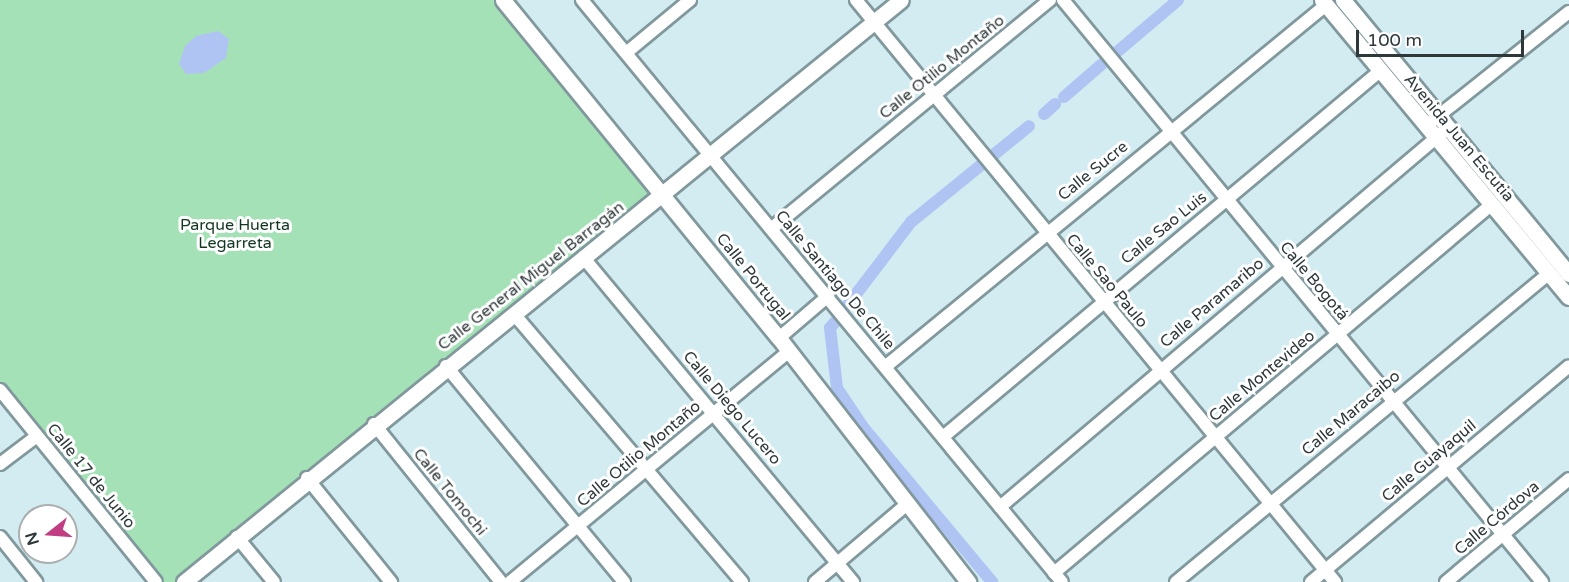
<!DOCTYPE html>
<html>
<head>
<meta charset="utf-8">
<style>
	body { margin:0 }
	#map { position:relative; width:1569px; height:582px; overflow:hidden; background:#d2ecf1; font-family:"Varela Round",sans-serif }
	div>[style] { position:absolute }
	.green>* { inset:0; background:#a4e1b7 }
	.water>* { inset:0; background:#b0c4f4 }
	.canal>* { height:12px; margin:-6px; padding:0 6px; transform-origin:6px; border-radius:6px; background:#b0c4f4 }
	.roads { filter:drop-shadow(2px 0 #81989d) drop-shadow(-2px 0 #81989d) drop-shadow(0 2px #81989d) drop-shadow(0 -2px #81989d) }
	.minor>* { height:12px; margin:-6px; padding:0 6px; transform-origin:6px; border-radius:6px; background:#fff }
	.major>* { height:15px; margin:-7.5px; padding:0 7.5px; transform-origin:7.5px; border-radius:7.5px; background:#fff }
	span { translate:-50% -50%; white-space:nowrap; text-align:center; line-height:1.15; -webkit-text-stroke:6px #fff; paint-order:stroke }
	.street-label { font-size:16px; color:#2e383a }
	.park-label { font-size:16px; color:#133822 }
	.north { position:absolute; left:18px; top:504px; width:60px; height:60px; box-sizing:border-box; background:#fff; border:2px solid #abafb0; border-radius:50%; rotate:253deg; font-size:16px; font-weight:700; line-height:24px; text-align:center; color:#2e383a }
	.north::after { content:''; display:block; margin:auto; width:21px; height:27px; background:#c13e84; clip-path:polygon(50% 0,100% 100%,50% 72%,0 100%) }
	.scale { position:absolute; left:1356px; top:30px; width:168px; height:27px; box-sizing:border-box; border:3px solid #2e383a; border-top:0; padding-left:8px; font-size:18px; line-height:21px; white-space:nowrap; color:#2e383a; -webkit-text-stroke:4px #fff; paint-order:stroke }
</style>
</head>
<body>
<div id="map">
	<div class="green">
		<div style="clip-path:polygon(0 0,503px 0,664px 196px,184px 582px,156px 582px,0 390px)"></div>
	</div>
	<div class="water">
		<div style="clip-path:polygon(218px 31px,229px 39px,226px 58px,204px 73px,186px 74px,179px 64px,185px 46px,196px 36px)"></div>
	</div>
	<div class="canal">
		<div style="left:1117px;top:52px;width:80px;rotate:-40.4deg"></div>
		<div style="left:1064px;top:97px;width:50px;rotate:-41deg"></div>
		<div style="left:1044px;top:114px;width:15px;rotate:-42deg"></div>
		<div style="left:847px;top:306px;width:106px;rotate:-52.7deg"></div>
		<div style="left:911px;top:222px;width:152px;rotate:-39.1deg"></div>
		<div style="left:836px;top:321px;width:9px;rotate:131deg"></div>
		<div style="left:830px;top:328px;width:60px;rotate:83.3deg"></div>
		<div style="left:837px;top:388px;width:47px;rotate:56.3deg"></div>
		<div style="left:863px;top:427px;width:202px;rotate:50.2deg"></div>
	</div>
	<div class="roads">
		<div class="minor">
			<div style="left:582px;top:0;width:754px;rotate:50.49deg"></div>
			<div style="left:856px;top:0;width:754px;rotate:50.54deg"></div>
			<div style="left:1063px;top:0;width:754px;rotate:50.54deg"></div>
			<div style="left:626px;top:53px;width:83px;rotate:-39.6deg"></div>
			<div style="left:1432px;top:121px;width:175px;rotate:-38.5deg"></div>
			<div style="left:771px;top:229px;width:361px;rotate:-39.4deg"></div>
			<div style="left:583px;top:257px;width:423px;rotate:50.3deg"></div>
			<div style="left:514px;top:314px;width:352px;rotate:49.6deg"></div>
			<div style="left:779px;top:338px;width:65px;rotate:-40.6deg"></div>
			<div style="left:446px;top:366px;width:280px;rotate:50.5deg"></div>
			<div style="left:885px;top:367px;width:571px;rotate:-39.38deg"></div>
			<div style="left:0;top:390px;width:247px;rotate:50.9deg"></div>
			<div style="left:374px;top:424px;width:203px;rotate:51.2deg"></div>
			<div style="left:943px;top:437px;width:570px;rotate:-39.95deg"></div>
			<div style="left:0;top:464px;width:46px;rotate:-37.1deg"></div>
			<div style="left:307px;top:478px;width:134px;rotate:51.1deg"></div>
			<div style="left:1000px;top:507px;width:580px;rotate:-40.25deg"></div>
			<div style="left:0;top:537px;width:58px;rotate:51.3deg"></div>
			<div style="left:237px;top:537px;width:58px;rotate:50.6deg"></div>
			<div style="left:1054px;top:573px;width:571px;rotate:-40.1deg"></div>
			<div style="left:510px;top:582px;width:362px;rotate:-39.6deg"></div>
			<div style="left:815px;top:582px;width:119px;rotate:-40.2deg"></div>
			<div style="left:1176px;top:582px;width:484px;rotate:-39.6deg"></div>
			<div style="left:1311px;top:582px;width:336px;rotate:-39.9deg"></div>
			<div style="left:1446px;top:582px;width:160px;rotate:-39.9deg"></div>
		</div>
		<div class="major">
			<div style="left:503px;top:0;width:436px;rotate:50.8deg"></div>
			<div style="left:779px;top:338px;width:309px;rotate:52.2deg"></div>
			<div style="left:1322px;top:0;width:386px;rotate:50.3deg"></div>
			<div style="left:1343px;top:0;width:355px;rotate:50.5deg"></div>
			<div style="left:184px;top:582px;width:923px;rotate:-39.07deg"></div>
		</div>
	</div>
	<div class="street-label">
		<span style="left:942px;top:67px;rotate:-39deg">Calle Otilio Montaño</span>
		<span style="left:1459px;top:138px;rotate:50deg">Avenida Juan Escutia</span>
		<span style="left:1093px;top:171px;rotate:-39deg">Calle Sucre</span>
		<span style="left:1164px;top:228px;rotate:-39deg">Calle Sao Luis</span>
		<span style="left:531px;top:276px;rotate:-38deg">Calle General Miguel Barragán</span>
		<span style="left:753px;top:277px;rotate:51deg">Calle Portugal</span>
		<span style="left:835px;top:280px;rotate:50deg">Calle Santiago De Chile</span>
		<span style="left:1107px;top:281px;rotate:50deg">Calle Sao Paulo</span>
		<span style="left:1314px;top:281px;rotate:50deg">Calle Bogotá</span>
		<span style="left:1212px;top:303px;rotate:-40deg">Calle Paramaribo</span>
		<span style="left:1262px;top:376px;rotate:-40deg">Calle Montevideo</span>
		<span style="left:732px;top:408px;rotate:50deg">Calle Diego Lucero</span>
		<span style="left:1351px;top:413px;rotate:-40deg">Calle Maracaibo</span>
		<span style="left:639px;top:454px;rotate:-40deg">Calle Otilio Montaño</span>
		<span style="left:1429px;top:461px;rotate:-40deg">Calle Guayaquil</span>
		<span style="left:91px;top:476px;rotate:51deg">Calle 17 de Junio</span>
		<span style="left:450px;top:492px;rotate:51deg">Calle Tomochi</span>
		<span style="left:1497px;top:518px;rotate:-40deg">Calle Córdova</span>
	</div>
	<div class="park-label">
		<span style="left:235px;top:234px">Parque Huerta<br>Legarreta</span>
	</div>
	<div class="north">N</div>
	<div class="scale">100 m</div>
</div>
</body>
</html>
